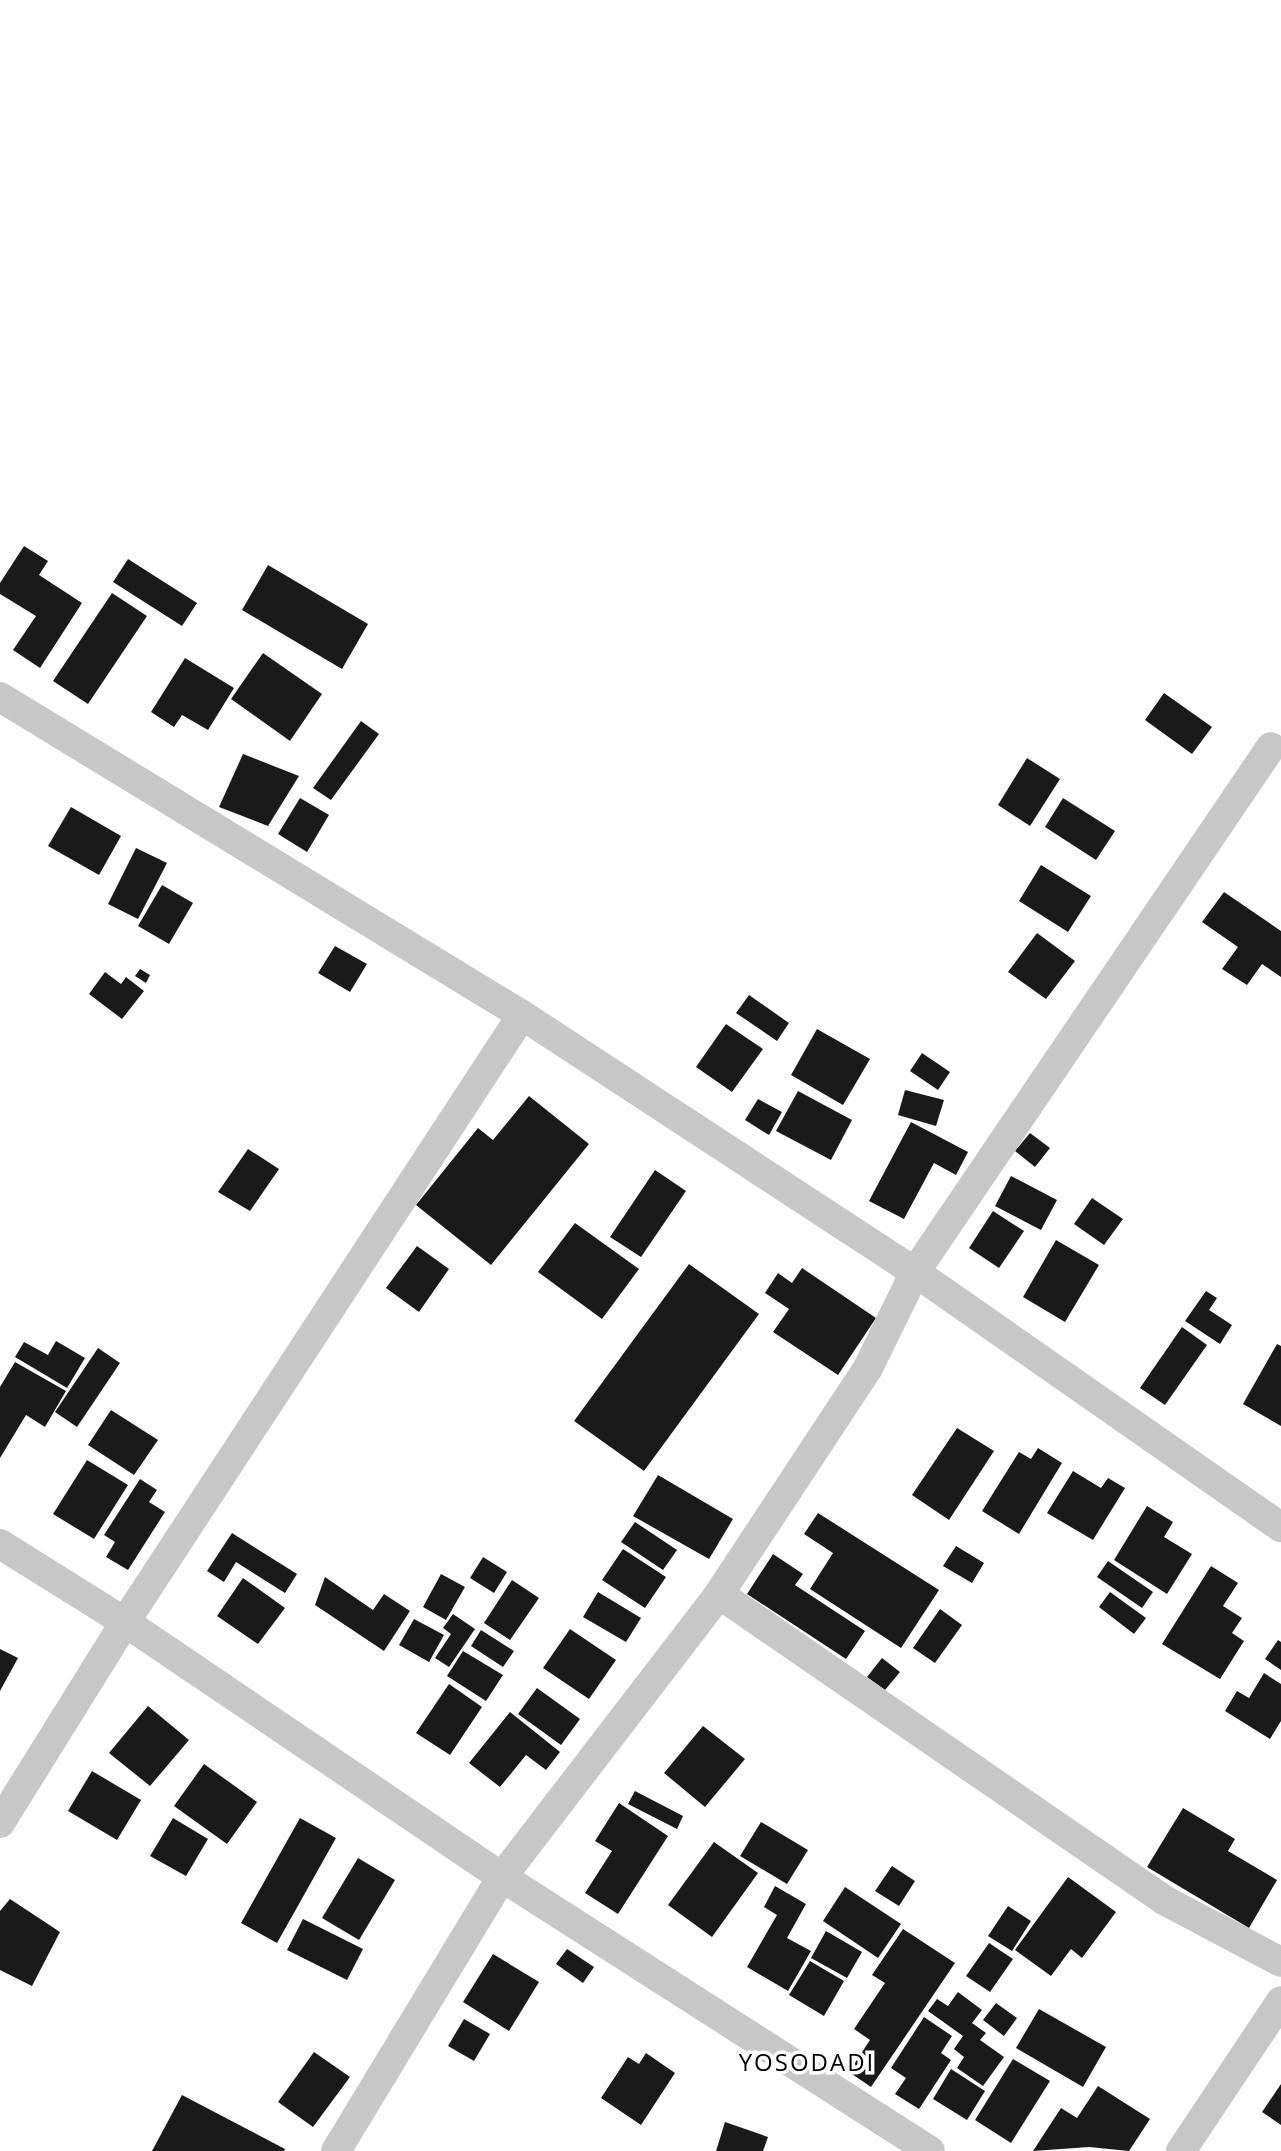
<!DOCTYPE html>
<html>
<head>
<meta charset="utf-8">
<style>
	body { margin:0 }
	#map { position:relative; width:1281px; height:2151px; overflow:hidden; background:#fff; font-family:"Open Sans",sans-serif }
	div>[style] { position:absolute }
	.building>* { inset:0; background:#1a1a1a }
	.street>* { height:30px; margin:-15px; padding:0 15px; transform-origin:15px; border-radius:15px; background:#c7c7c7 }
	span { translate:-50% -50%; white-space:nowrap; text-align:center; line-height:1.15; -webkit-text-stroke:7px #fff; paint-order:stroke }
	.quarter-label { font-size:24px; color:#000; letter-spacing:2px }
</style>
</head>
<body>
<div id="map">
	<div class="building">
		<div style="clip-path:polygon(24px 546px,48px 561px,39px 575px,82px 603px,40px 668px,13px 650px,36px 616px,0 594px,0 583px)"></div>
		<div style="clip-path:polygon(128px 559px,197px 603px,182px 626px,113px 582px)"></div>
		<div style="clip-path:polygon(268px 565px,368px 624px,342px 669px,242px 610px)"></div>
		<div style="clip-path:polygon(112px 593px,147px 616px,88px 704px,53px 681px)"></div>
		<div style="clip-path:polygon(263px 653px,322px 694px,290px 741px,231px 699px)"></div>
		<div style="clip-path:polygon(185px 658px,234px 688px,208px 730px,182px 715px,174px 727px,151px 712px)"></div>
		<div style="clip-path:polygon(1164px 693px,1212px 727px,1192px 754px,1145px 720px)"></div>
		<div style="clip-path:polygon(361px 721px,379px 734px,331px 800px,313px 788px)"></div>
		<div style="clip-path:polygon(243px 754px,299px 776px,268px 826px,219px 807px)"></div>
		<div style="clip-path:polygon(1027px 758px,1060px 779px,1030px 826px,998px 805px)"></div>
		<div style="clip-path:polygon(300px 798px,329px 815px,307px 852px,278px 834px)"></div>
		<div style="clip-path:polygon(1063px 798px,1115px 831px,1096px 860px,1045px 827px)"></div>
		<div style="clip-path:polygon(71px 807px,121px 836px,99px 875px,48px 846px)"></div>
		<div style="clip-path:polygon(136px 848px,167px 863px,138px 919px,108px 904px)"></div>
		<div style="clip-path:polygon(1041px 865px,1091px 896px,1068px 932px,1019px 901px)"></div>
		<div style="clip-path:polygon(162px 885px,193px 903px,169px 944px,138px 926px)"></div>
		<div style="clip-path:polygon(1224px 892px,1281px 931px,1281px 977px,1262px 964px,1247px 985px,1222px 969px,1238px 947px,1202px 922px)"></div>
		<div style="clip-path:polygon(1037px 933px,1075px 961px,1046px 999px,1008px 972px)"></div>
		<div style="clip-path:polygon(335px 946px,367px 964px,350px 992px,318px 973px)"></div>
		<div style="clip-path:polygon(140px 969px,150px 975px,146px 983px,135px 976px)"></div>
		<div style="clip-path:polygon(105px 972px,121px 984px,126px 977px,144px 991px,122px 1019px,89px 994px)"></div>
		<div style="clip-path:polygon(749px 995px,789px 1023px,777px 1041px,736px 1013px)"></div>
		<div style="clip-path:polygon(726px 1024px,763px 1049px,732px 1092px,696px 1067px)"></div>
		<div style="clip-path:polygon(817px 1029px,870px 1059px,843px 1105px,791px 1075px)"></div>
		<div style="clip-path:polygon(922px 1053px,950px 1072px,938px 1090px,910px 1071px)"></div>
		<div style="clip-path:polygon(905px 1090px,944px 1100px,936px 1126px,898px 1115px)"></div>
		<div style="clip-path:polygon(798px 1091px,852px 1120px,831px 1160px,776px 1131px)"></div>
		<div style="clip-path:polygon(529px 1096px,589px 1144px,491px 1265px,416px 1205px,478px 1128px,493px 1140px)"></div>
		<div style="clip-path:polygon(758px 1099px,782px 1112px,769px 1135px,745px 1120px)"></div>
		<div style="clip-path:polygon(911px 1122px,968px 1152px,956px 1175px,934px 1163px,904px 1219px,869px 1201px)"></div>
		<div style="clip-path:polygon(1030px 1133px,1050px 1148px,1035px 1167px,1015px 1151px)"></div>
		<div style="clip-path:polygon(248px 1149px,279px 1169px,250px 1211px,218px 1192px)"></div>
		<div style="clip-path:polygon(655px 1170px,686px 1191px,641px 1257px,610px 1237px)"></div>
		<div style="clip-path:polygon(1011px 1176px,1057px 1200px,1041px 1230px,995px 1206px)"></div>
		<div style="clip-path:polygon(1092px 1198px,1123px 1219px,1104px 1245px,1074px 1224px)"></div>
		<div style="clip-path:polygon(993px 1211px,1024px 1231px,999px 1268px,969px 1248px)"></div>
		<div style="clip-path:polygon(575px 1223px,639px 1269px,602px 1319px,538px 1272px)"></div>
		<div style="clip-path:polygon(1056px 1240px,1099px 1265px,1065px 1322px,1023px 1297px)"></div>
		<div style="clip-path:polygon(417px 1246px,449px 1269px,419px 1312px,386px 1288px)"></div>
		<div style="clip-path:polygon(689px 1264px,759px 1314px,644px 1471px,574px 1421px)"></div>
		<div style="clip-path:polygon(802px 1268px,876px 1318px,838px 1375px,773px 1332px,789px 1309px,765px 1293px,778px 1273px,792px 1283px)"></div>
		<div style="clip-path:polygon(1206px 1291px,1217px 1298px,1209px 1310px,1232px 1325px,1220px 1344px,1185px 1321px)"></div>
		<div style="clip-path:polygon(1182px 1327px,1207px 1345px,1165px 1405px,1140px 1388px)"></div>
		<div style="clip-path:polygon(56px 1341px,85px 1358px,67px 1388px,15px 1357px,24px 1342px,48px 1355px)"></div>
		<div style="clip-path:polygon(1277px 1344px,1281px 1346px,1281px 1426px,1243px 1404px)"></div>
		<div style="clip-path:polygon(98px 1348px,120px 1363px,77px 1427px,55px 1412px)"></div>
		<div style="clip-path:polygon(15px 1362px,66px 1391px,45px 1427px,26px 1415px,0 1458px,0 1387px)"></div>
		<div style="clip-path:polygon(111px 1410px,158px 1440px,134px 1475px,88px 1445px)"></div>
		<div style="clip-path:polygon(957px 1428px,994px 1451px,949px 1520px,912px 1495px)"></div>
		<div style="clip-path:polygon(1038px 1448px,1062px 1463px,1019px 1534px,982px 1511px,1019px 1452px,1031px 1459px)"></div>
		<div style="clip-path:polygon(87px 1460px,128px 1485px,94px 1539px,53px 1514px)"></div>
		<div style="clip-path:polygon(1073px 1471px,1101px 1488px,1108px 1478px,1125px 1488px,1093px 1540px,1047px 1513px)"></div>
		<div style="clip-path:polygon(658px 1475px,733px 1519px,709px 1559px,633px 1516px)"></div>
		<div style="clip-path:polygon(140px 1479px,157px 1490px,149px 1502px,165px 1512px,128px 1570px,106px 1557px,115px 1542px,104px 1535px)"></div>
		<div style="clip-path:polygon(1147px 1506px,1173px 1522px,1164px 1537px,1192px 1554px,1167px 1594px,1114px 1560px)"></div>
		<div style="clip-path:polygon(818px 1513px,939px 1590px,901px 1648px,810px 1589px,833px 1553px,804px 1534px)"></div>
		<div style="clip-path:polygon(635px 1522px,677px 1550px,663px 1570px,621px 1542px)"></div>
		<div style="clip-path:polygon(232px 1533px,297px 1574px,285px 1593px,236px 1562px,224px 1582px,207px 1571px)"></div>
		<div style="clip-path:polygon(956px 1546px,984px 1563px,972px 1583px,943px 1566px)"></div>
		<div style="clip-path:polygon(623px 1549px,666px 1577px,645px 1608px,602px 1580px)"></div>
		<div style="clip-path:polygon(773px 1554px,803px 1574px,795px 1585px,865px 1631px,846px 1659px,747px 1594px)"></div>
		<div style="clip-path:polygon(483px 1557px,507px 1572px,494px 1593px,470px 1578px)"></div>
		<div style="clip-path:polygon(1108px 1561px,1153px 1592px,1142px 1608px,1097px 1577px)"></div>
		<div style="clip-path:polygon(1211px 1566px,1238px 1583px,1223px 1606px,1242px 1618px,1232px 1633px,1244px 1641px,1220px 1679px,1162px 1644px)"></div>
		<div style="clip-path:polygon(441px 1574px,465px 1587px,446px 1620px,423px 1607px)"></div>
		<div style="clip-path:polygon(325px 1577px,373px 1610px,384px 1594px,410px 1611px,384px 1651px,315px 1605px)"></div>
		<div style="clip-path:polygon(243px 1578px,285px 1608px,258px 1644px,217px 1616px)"></div>
		<div style="clip-path:polygon(512px 1580px,539px 1598px,510px 1640px,484px 1623px)"></div>
		<div style="clip-path:polygon(598px 1592px,641px 1618px,626px 1642px,583px 1617px)"></div>
		<div style="clip-path:polygon(1110px 1592px,1146px 1618px,1134px 1634px,1099px 1607px)"></div>
		<div style="clip-path:polygon(940px 1609px,962px 1625px,935px 1663px,913px 1648px)"></div>
		<div style="clip-path:polygon(453px 1614px,475px 1629px,449px 1667px,435px 1658px,451px 1634px,443px 1628px)"></div>
		<div style="clip-path:polygon(414px 1619px,444px 1635px,429px 1662px,399px 1645px)"></div>
		<div style="clip-path:polygon(570px 1629px,616px 1660px,589px 1699px,543px 1668px)"></div>
		<div style="clip-path:polygon(481px 1630px,514px 1651px,503px 1667px,471px 1646px)"></div>
		<div style="clip-path:polygon(1278px 1640px,1281px 1642px,1281px 1670px,1265px 1659px)"></div>
		<div style="clip-path:polygon(0 1649px,18px 1658px,0 1691px)"></div>
		<div style="clip-path:polygon(463px 1651px,503px 1675px,486px 1701px,447px 1676px)"></div>
		<div style="clip-path:polygon(882px 1658px,900px 1672px,885px 1690px,867px 1677px)"></div>
		<div style="clip-path:polygon(1264px 1673px,1281px 1684px,1281px 1721px,1270px 1739px,1225px 1711px,1237px 1691px,1249px 1698px)"></div>
		<div style="clip-path:polygon(449px 1684px,482px 1707px,450px 1755px,416px 1733px)"></div>
		<div style="clip-path:polygon(537px 1688px,580px 1719px,561px 1745px,518px 1714px)"></div>
		<div style="clip-path:polygon(148px 1706px,189px 1740px,150px 1786px,109px 1753px)"></div>
		<div style="clip-path:polygon(510px 1712px,560px 1752px,546px 1770px,526px 1755px,500px 1787px,469px 1763px)"></div>
		<div style="clip-path:polygon(703px 1726px,745px 1759px,705px 1807px,664px 1773px)"></div>
		<div style="clip-path:polygon(204px 1764px,257px 1802px,227px 1844px,174px 1806px)"></div>
		<div style="clip-path:polygon(92px 1771px,141px 1800px,117px 1840px,68px 1811px)"></div>
		<div style="clip-path:polygon(635px 1791px,683px 1816px,677px 1829px,628px 1804px)"></div>
		<div style="clip-path:polygon(619px 1803px,668px 1836px,618px 1914px,585px 1893px,612px 1851px,595px 1841px)"></div>
		<div style="clip-path:polygon(1183px 1808px,1235px 1839px,1228px 1851px,1277px 1880px,1249px 1928px,1147px 1867px)"></div>
		<div style="clip-path:polygon(173px 1818px,208px 1839px,186px 1876px,150px 1856px)"></div>
		<div style="clip-path:polygon(300px 1818px,336px 1838px,277px 1943px,241px 1923px)"></div>
		<div style="clip-path:polygon(761px 1822px,808px 1850px,787px 1884px,740px 1856px)"></div>
		<div style="clip-path:polygon(714px 1842px,758px 1873px,712px 1937px,668px 1905px)"></div>
		<div style="clip-path:polygon(358px 1858px,395px 1880px,359px 1940px,322px 1918px)"></div>
		<div style="clip-path:polygon(892px 1866px,915px 1881px,899px 1906px,875px 1891px)"></div>
		<div style="clip-path:polygon(1068px 1877px,1116px 1912px,1082px 1958px,1071px 1949px,1051px 1976px,1015px 1950px)"></div>
		<div style="clip-path:polygon(775px 1886px,806px 1904px,787px 1938px,811px 1951px,788px 1991px,747px 1967px,777px 1915px,764px 1907px)"></div>
		<div style="clip-path:polygon(845px 1887px,901px 1924px,878px 1958px,823px 1921px)"></div>
		<div style="clip-path:polygon(10px 1899px,60px 1932px,32px 1986px,0 1970px,0 1911px)"></div>
		<div style="clip-path:polygon(1008px 1906px,1031px 1921px,1012px 1951px,988px 1936px)"></div>
		<div style="clip-path:polygon(303px 1919px,363px 1949px,347px 1980px,287px 1950px)"></div>
		<div style="clip-path:polygon(903px 1929px,955px 1963px,871px 2087px,849px 2072px,870px 2040px,854px 2029px,885px 1983px,872px 1975px)"></div>
		<div style="clip-path:polygon(826px 1931px,862px 1952px,847px 1978px,811px 1958px)"></div>
		<div style="clip-path:polygon(989px 1943px,1013px 1959px,990px 1992px,966px 1976px)"></div>
		<div style="clip-path:polygon(567px 1949px,594px 1967px,583px 1983px,556px 1964px)"></div>
		<div style="clip-path:polygon(493px 1954px,539px 1982px,509px 2031px,463px 2002px)"></div>
		<div style="clip-path:polygon(810px 1961px,844px 1981px,824px 2016px,789px 1995px)"></div>
		<div style="clip-path:polygon(958px 1992px,982px 2010px,972px 2023px,986px 2033px,980px 2040px,1004px 2057px,983px 2086px,957px 2068px,964px 2057px,954px 2049px,963px 2036px,928px 2011px,937px 1999px,948px 2006px)"></div>
		<div style="clip-path:polygon(996px 2003px,1017px 2018px,1004px 2036px,983px 2020px)"></div>
		<div style="clip-path:polygon(1039px 2009px,1106px 2047px,1083px 2087px,1016px 2048px)"></div>
		<div style="clip-path:polygon(924px 2017px,952px 2036px,941px 2053px,951px 2060px,919px 2109px,895px 2094px,906px 2078px,891px 2068px)"></div>
		<div style="clip-path:polygon(464px 2019px,490px 2034px,474px 2061px,448px 2046px)"></div>
		<div style="clip-path:polygon(314px 2052px,350px 2077px,313px 2127px,278px 2102px)"></div>
		<div style="clip-path:polygon(646px 2053px,675px 2073px,641px 2125px,601px 2098px,628px 2057px,639px 2064px)"></div>
		<div style="clip-path:polygon(1013px 2059px,1050px 2081px,1011px 2143px,975px 2120px)"></div>
		<div style="clip-path:polygon(951px 2069px,985px 2091px,967px 2120px,933px 2099px)"></div>
		<div style="clip-path:polygon(1281px 2084px,1281px 2125px,1262px 2112px)"></div>
		<div style="clip-path:polygon(1098px 2086px,1150px 2119px,1129px 2151px,1089px 2147px,1033px 2151px,1061px 2108px,1077px 2118px)"></div>
		<div style="clip-path:polygon(182px 2095px,285px 2149px,284px 2151px,152px 2151px)"></div>
		<div style="clip-path:polygon(725px 2122px,768px 2137px,763px 2151px,716px 2151px)"></div>
	</div>
	<div class="street">
		<div style="left:0;top:697px;width:611px;rotate:31.35deg"></div>
		<div style="left:522px;top:1015px;width:470px;rotate:33.2deg"></div>
		<div style="left:915px;top:1272px;width:446px;rotate:34.9deg"></div>
		<div style="left:0;top:1544px;width:147px;rotate:32deg"></div>
		<div style="left:125px;top:1622px;width:455px;rotate:34.1deg"></div>
		<div style="left:502px;top:1877px;width:508px;rotate:32.63deg"></div>
		<div style="left:719px;top:1594px;width:540px;rotate:34.51deg"></div>
		<div style="left:1164px;top:1900px;width:132px;rotate:27.9deg"></div>
		<div style="left:0;top:1823px;width:237px;rotate:-58.1deg"></div>
		<div style="left:125px;top:1622px;width:725px;rotate:-56.81deg"></div>
		<div style="left:336px;top:2151px;width:320px;rotate:-58.8deg"></div>
		<div style="left:502px;top:1877px;width:357px;rotate:-52.5deg"></div>
		<div style="left:719px;top:1594px;width:271px;rotate:-56.6deg"></div>
		<div style="left:868px;top:1368px;width:107px;rotate:-63.9deg"></div>
		<div style="left:915px;top:1272px;width:634px;rotate:-55.86deg"></div>
		<div style="left:1181px;top:2151px;width:180px;rotate:-56.3deg"></div>
	</div>
	<div class="quarter-label">
		<span style="left:807px;top:2062px">YOSODADI</span>
	</div>
</div>
</body>
</html>
